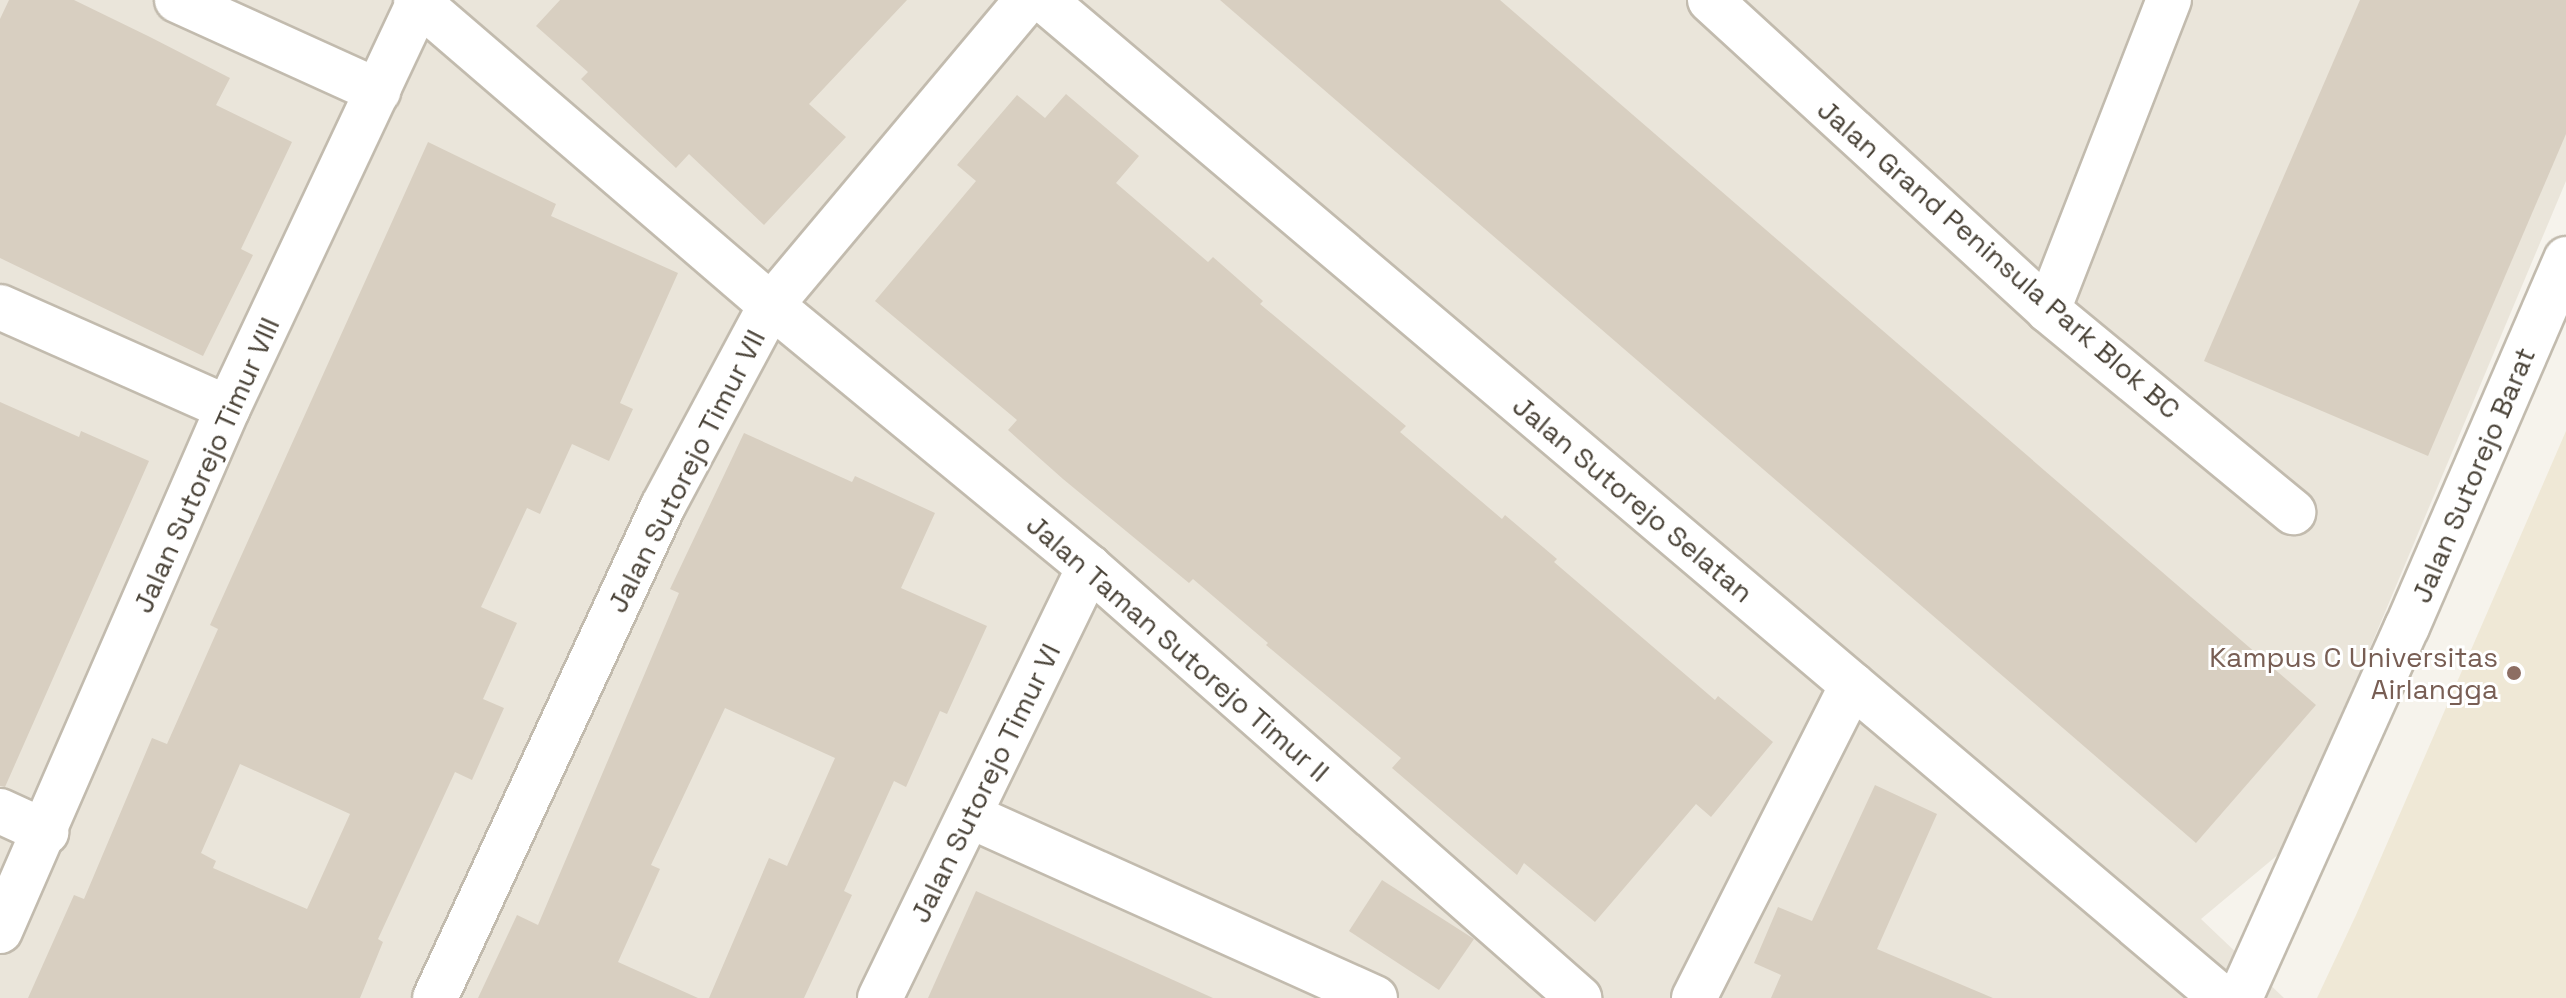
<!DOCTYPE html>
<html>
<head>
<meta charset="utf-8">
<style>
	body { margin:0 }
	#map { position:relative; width:2566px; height:998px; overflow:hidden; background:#f6f3ec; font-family:"Space Grotesk",sans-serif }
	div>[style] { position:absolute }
	.residential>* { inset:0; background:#eae5da }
	.education>* { inset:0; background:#efe8d6 }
	.building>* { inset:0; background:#d8cfc1 }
	.roads { filter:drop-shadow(2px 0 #c2bbae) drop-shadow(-2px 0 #c2bbae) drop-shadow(0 2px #c2bbae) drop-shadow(0 -2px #c2bbae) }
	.minor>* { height:44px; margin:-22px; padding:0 22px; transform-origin:22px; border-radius:22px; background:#fff }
	.dots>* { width:22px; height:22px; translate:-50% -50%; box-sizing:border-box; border:4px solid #fff; border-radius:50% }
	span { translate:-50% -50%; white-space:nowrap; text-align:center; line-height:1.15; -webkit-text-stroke:6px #fff; paint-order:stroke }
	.street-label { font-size:28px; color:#4b4439 }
	.education-label { font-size:28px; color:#785e54 }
	.right { translate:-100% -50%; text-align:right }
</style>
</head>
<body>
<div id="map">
	<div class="residential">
		<div style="clip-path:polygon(0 0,2566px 0,2566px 181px,2286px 848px,2201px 919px,2284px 998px,0 998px)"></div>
	</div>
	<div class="education">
		<div style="clip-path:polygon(2566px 431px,2566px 998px,2317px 998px,2356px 915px)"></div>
	</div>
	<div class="building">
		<div style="clip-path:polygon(9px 0,74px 0,150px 37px,230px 78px,216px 105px,292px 142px,241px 249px,253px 255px,203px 356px,0 258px,0 19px)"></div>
		<div style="clip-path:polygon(560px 0,907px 0,809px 104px,846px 137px,764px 225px,689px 154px,676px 168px,581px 79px,588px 72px,536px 26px)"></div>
		<div style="clip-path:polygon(1220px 0,1500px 0,2316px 705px,2196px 843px)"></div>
		<div style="clip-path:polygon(2360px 0,2566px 0,2566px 134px,2428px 456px,2204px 361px)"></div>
		<div style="clip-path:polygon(1066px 94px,1139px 156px,1116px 183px,1208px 262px,1213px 257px,1263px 301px,1260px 304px,1406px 426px,1400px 432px,1502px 519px,1505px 515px,1557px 559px,1554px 562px,1715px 700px,1718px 696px,1773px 742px,1711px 817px,1696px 804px,1595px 922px,1524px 863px,1517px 875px,1392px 768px,1401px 758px,1266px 645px,1268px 643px,1193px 579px,1189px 583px,1063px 479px,1008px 430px,1017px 420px,875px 301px,976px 181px,957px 165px,1017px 95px,1045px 118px)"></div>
		<div style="clip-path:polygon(evenodd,428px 142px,556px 204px,551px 216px,678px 273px,620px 403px,633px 409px,609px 461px,572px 444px,540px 514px,527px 508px,481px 607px,517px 623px,483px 699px,504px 708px,472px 780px,455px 772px,378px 939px,383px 942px,360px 998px,28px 998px,74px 895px,84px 899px,152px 738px,167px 744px,218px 629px,210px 625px,428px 142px,240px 764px,350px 814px,307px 909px,213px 868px,216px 861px,201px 853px,240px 764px)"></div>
		<div style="clip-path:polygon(0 402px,79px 437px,81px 431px,149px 461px,5px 787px,0 786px)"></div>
		<div style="clip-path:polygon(744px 433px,852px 482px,855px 476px,935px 513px,901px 588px,987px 626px,947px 714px,940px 711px,906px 787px,894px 781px,844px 891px,852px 895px,804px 998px,709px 998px,769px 858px,787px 866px,835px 758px,725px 708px,651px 865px,660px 869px,618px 962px,698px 998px,478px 998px,517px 915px,538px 925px,679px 593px,670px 589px)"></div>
		<div style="clip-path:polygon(1875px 785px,1937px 814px,1877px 949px,1993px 998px,1771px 998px,1781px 975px,1754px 963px,1778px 907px,1812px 921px)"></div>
		<div style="clip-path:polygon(1382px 880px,1474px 939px,1439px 990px,1349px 931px)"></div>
		<div style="clip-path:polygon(976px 891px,1213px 998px,928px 998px)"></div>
	</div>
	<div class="roads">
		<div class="minor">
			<div style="left:177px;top:0;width:221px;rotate:24.4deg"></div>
			<div style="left:416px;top:0;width:468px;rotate:40.7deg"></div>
			<div style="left:771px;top:305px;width:412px;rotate:39.5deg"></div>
			<div style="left:1089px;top:567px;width:653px;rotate:41.33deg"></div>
			<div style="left:1044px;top:0;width:1544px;rotate:40.27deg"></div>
			<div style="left:1710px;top:0;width:459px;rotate:42.5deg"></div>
			<div style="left:2048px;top:310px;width:318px;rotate:39.5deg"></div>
			<div style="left:0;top:307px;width:249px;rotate:23.9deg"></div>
			<div style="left:2048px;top:310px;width:333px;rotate:-68.7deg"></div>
			<div style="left:0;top:811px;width:51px;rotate:24.5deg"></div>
			<div style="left:970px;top:816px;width:444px;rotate:24.2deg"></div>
			<div style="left:0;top:931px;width:571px;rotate:-66.45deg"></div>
			<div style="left:228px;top:408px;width:448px;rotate:-64.8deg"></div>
			<div style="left:435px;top:998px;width:542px;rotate:-65.14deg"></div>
			<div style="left:663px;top:506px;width:228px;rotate:-61.8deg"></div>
			<div style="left:771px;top:305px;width:398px;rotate:-50deg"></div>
			<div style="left:880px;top:998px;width:479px;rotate:-64.1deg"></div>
			<div style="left:1694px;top:998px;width:351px;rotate:-63.2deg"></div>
			<div style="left:2240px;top:998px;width:407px;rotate:-65.8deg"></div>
			<div style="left:2407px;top:627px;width:401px;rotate:-66.6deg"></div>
		</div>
	</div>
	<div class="dots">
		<div style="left:2514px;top:673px;background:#8d6e63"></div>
	</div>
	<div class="street-label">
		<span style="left:1999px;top:259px;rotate:41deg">Jalan Grand Peninsula Park Blok BC</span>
		<span style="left:206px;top:465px;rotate:-66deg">Jalan Sutorejo Timur VIII</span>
		<span style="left:686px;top:471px;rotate:-63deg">Jalan Sutorejo Timur VII</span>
		<span style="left:2473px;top:475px;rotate:-67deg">Jalan Sutorejo Barat</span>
		<span style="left:1633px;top:499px;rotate:40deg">Jalan Sutorejo Selatan</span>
		<span style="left:1178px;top:648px;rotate:41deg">Jalan Taman Sutorejo Timur II</span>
		<span style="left:985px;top:783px;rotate:-64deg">Jalan Sutorejo Timur VI</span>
	</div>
	<div class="education-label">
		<span class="right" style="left:2498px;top:673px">Kampus C Universitas<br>Airlangga</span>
	</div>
</div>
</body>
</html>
